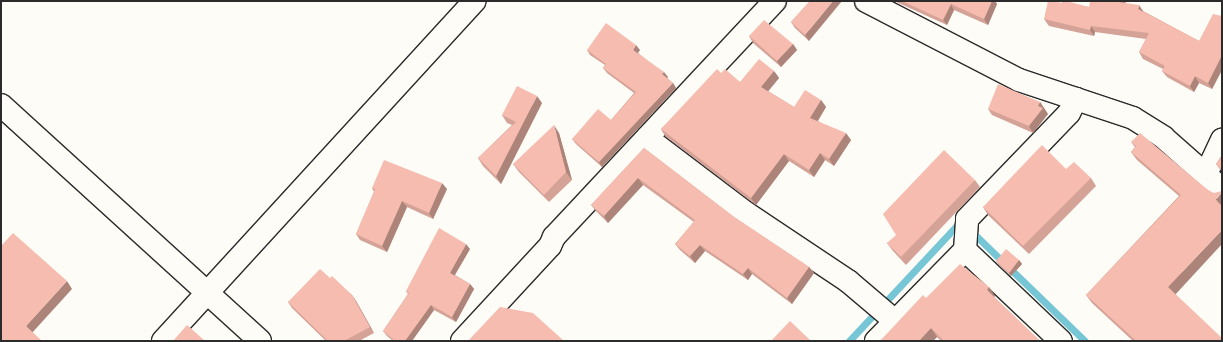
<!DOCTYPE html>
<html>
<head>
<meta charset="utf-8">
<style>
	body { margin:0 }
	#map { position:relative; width:1223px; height:342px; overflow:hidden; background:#fdfcf7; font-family:"Comic Neue",sans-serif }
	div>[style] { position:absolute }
	.stream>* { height:7px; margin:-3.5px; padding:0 3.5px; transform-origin:3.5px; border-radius:3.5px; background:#77c6d5 }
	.roads { filter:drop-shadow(1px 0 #2b2b2b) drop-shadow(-1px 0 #2b2b2b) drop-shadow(0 1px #2b2b2b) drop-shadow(0 -1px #2b2b2b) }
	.minor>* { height:22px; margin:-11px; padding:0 11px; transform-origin:11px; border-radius:11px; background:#fdfcf7 }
	.wall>* { inset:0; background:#d4a296 }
	.shaded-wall>* { inset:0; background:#ac847a }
	.building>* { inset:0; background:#f6bcaf }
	span { translate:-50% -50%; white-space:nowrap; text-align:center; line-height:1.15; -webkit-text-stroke:3px #fdfcf7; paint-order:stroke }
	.frame { position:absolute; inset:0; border:2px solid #2b2b2b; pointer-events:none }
</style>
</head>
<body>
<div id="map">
	<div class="stream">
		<div style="left:971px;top:231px;width:158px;rotate:44deg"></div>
		<div style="left:849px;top:341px;width:164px;rotate:-47deg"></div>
	</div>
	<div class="roads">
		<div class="minor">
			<div style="left:866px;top:1px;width:172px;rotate:27.3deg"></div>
			<div style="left:1019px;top:80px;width:120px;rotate:18.4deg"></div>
			<div style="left:1133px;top:118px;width:36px;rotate:32deg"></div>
			<div style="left:1163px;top:137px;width:79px;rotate:41.4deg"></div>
			<div style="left:1px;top:105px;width:350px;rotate:42.3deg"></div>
			<div style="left:647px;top:138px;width:124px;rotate:37.1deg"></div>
			<div style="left:746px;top:213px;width:123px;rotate:33.7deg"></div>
			<div style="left:848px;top:281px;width:62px;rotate:40.4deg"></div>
			<div style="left:1206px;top:174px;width:38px;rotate:-65deg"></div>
			<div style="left:965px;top:250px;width:31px;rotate:-86deg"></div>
			<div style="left:967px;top:219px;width:147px;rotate:-46.1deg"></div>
			<div style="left:1069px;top:113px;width:16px;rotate:-63deg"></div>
			<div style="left:163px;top:341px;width:461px;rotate:-47.5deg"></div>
			<div style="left:462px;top:341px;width:129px;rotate:-47.2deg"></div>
			<div style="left:550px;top:246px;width:10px;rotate:-66deg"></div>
			<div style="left:554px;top:237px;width:323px;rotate:-46.9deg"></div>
			<div style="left:876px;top:341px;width:127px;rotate:-45.6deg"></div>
			<div style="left:965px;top:250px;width:132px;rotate:43.5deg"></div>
		</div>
	</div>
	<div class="wall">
		<div style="clip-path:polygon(810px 1px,809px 41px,795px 28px,791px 22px)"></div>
		<div style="clip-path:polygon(894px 1px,995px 1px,997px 4px,988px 25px,954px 10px,947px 25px)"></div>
		<div style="clip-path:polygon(1062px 3px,1089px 7px,1125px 3px,1143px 11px,1199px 41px,1222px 16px,1222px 70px,1212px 89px,1199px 83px,1194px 92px,1167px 77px,1162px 71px,1163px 69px,1143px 59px,1139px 52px,1146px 39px,1095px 32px,1094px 36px,1049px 26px,1044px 19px)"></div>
		<div style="clip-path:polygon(749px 36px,793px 44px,797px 50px,781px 67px,753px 43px)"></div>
		<div style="clip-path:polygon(587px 50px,640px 50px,638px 53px,668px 77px,667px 78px,673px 83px,676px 88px,602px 167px,576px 144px,572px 139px,611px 120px,634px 93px,607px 73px,603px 68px,605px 65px,590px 55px)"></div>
		<div style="clip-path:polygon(774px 71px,779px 78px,768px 91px,794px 107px,821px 100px,826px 107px,818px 121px,851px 140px,834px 166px,825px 160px,814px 177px,789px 161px,756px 205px,665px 136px,661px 129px,721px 73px,740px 82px)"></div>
		<div style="clip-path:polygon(1040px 102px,1048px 114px,1033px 133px,992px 115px,988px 109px)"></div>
		<div style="clip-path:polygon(542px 103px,501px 184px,483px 166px,478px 158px,512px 125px,507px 123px,502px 115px)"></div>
		<div style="clip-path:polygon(559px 133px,572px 180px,549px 202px,519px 172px,513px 164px)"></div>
		<div style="clip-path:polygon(1131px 142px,1208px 190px,1175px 294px,1222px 341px,1133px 341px,1092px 303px,1086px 295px,1179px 196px,1137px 160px,1131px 152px,1135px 147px)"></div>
		<div style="clip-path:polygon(644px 148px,734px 217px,809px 267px,814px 273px,792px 304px,752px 274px,748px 280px,705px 251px,695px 263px,680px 250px,675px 244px,694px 222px,643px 185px,608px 223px,596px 211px,591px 205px)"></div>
		<div style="clip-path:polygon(1222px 155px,1222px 172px,1216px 164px)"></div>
		<div style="clip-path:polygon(1066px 169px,1091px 178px,1096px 186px,1029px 254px,988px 215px,983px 207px)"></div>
		<div style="clip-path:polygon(975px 180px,980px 187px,906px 265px,893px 251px,887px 243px)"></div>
		<div style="clip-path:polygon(372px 188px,447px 189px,433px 219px,407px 207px,387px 252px,360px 240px,356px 234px,374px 192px)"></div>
		<div style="clip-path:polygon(470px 249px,455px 275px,470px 284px,474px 289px,456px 322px,434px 310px,412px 341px,393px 341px,387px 336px,383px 331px,408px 294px,406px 291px)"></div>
		<div style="clip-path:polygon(1019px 260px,1022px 264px,1011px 276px,999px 265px,996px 261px)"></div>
		<div style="clip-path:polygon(330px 278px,352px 295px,356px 301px,374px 333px,359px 341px,326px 341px,292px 308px,288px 302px)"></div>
		<div style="clip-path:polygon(989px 287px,995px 296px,994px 297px,1040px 341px,941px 341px,937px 337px,933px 341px,880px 341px,926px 298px)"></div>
	</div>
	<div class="shaded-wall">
		<div style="clip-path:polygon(833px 1px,842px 1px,809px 41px,805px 35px)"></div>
		<div style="clip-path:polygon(992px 1px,995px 1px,997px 4px,988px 25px,984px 19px)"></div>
		<div style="clip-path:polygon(1120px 1px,1126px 1px,1124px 9px,1119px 2px)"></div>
		<div style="clip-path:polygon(951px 4px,954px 10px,947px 25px,943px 20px)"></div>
		<div style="clip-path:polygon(1139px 5px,1143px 11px,1143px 15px,1138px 9px)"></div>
		<div style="clip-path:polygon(1091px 26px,1095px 32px,1094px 36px,1090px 30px)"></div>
		<div style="clip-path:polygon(793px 44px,797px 50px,781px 67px,777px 61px)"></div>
		<div style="clip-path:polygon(636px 45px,640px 50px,636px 55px,633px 50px)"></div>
		<div style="clip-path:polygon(1222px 55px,1222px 70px,1212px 89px,1208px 83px)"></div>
		<div style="clip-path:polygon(774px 71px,779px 78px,766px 94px,761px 87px)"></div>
		<div style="clip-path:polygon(664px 72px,668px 77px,666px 79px,662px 74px)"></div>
		<div style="clip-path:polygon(1195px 76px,1199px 83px,1194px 92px,1190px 86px)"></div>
		<div style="clip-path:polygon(673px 83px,676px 88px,602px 167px,599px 162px)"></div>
		<div style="clip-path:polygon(537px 96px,542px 103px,501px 184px,496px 176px)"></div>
		<div style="clip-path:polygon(821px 100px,826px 107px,815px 125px,810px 118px)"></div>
		<div style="clip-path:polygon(1040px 102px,1048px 114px,1033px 133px,1029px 126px)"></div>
		<div style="clip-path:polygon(554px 125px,559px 133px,572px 180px,566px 172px)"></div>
		<div style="clip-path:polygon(846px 133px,851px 140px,834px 166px,829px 159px)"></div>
		<div style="clip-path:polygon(820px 153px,825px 160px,814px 177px,809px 170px)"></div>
		<div style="clip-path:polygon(784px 154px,789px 161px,756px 205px,751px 198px)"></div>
		<div style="clip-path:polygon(638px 178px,643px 185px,608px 223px,604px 216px)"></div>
		<div style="clip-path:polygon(442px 183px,447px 189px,433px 219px,429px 213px)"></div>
		<div style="clip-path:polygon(1222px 192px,1222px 208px,1216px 200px)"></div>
		<div style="clip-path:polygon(402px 201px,407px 207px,387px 252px,382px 246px)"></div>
		<div style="clip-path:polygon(1222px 230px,1222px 244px,1174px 296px,1168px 287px)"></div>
		<div style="clip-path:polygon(466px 244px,470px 249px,453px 278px,450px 273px)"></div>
		<div style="clip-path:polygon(700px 245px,705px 251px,695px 263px,690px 256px)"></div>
		<div style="clip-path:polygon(1019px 260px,1022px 264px,1011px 276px,1009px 273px)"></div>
		<div style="clip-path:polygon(809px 267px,814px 273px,792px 304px,787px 298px)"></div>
		<div style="clip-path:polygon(748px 268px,752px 274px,748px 280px,743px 274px)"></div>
		<div style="clip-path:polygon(67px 281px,72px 289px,31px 334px,26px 326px)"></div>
		<div style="clip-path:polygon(470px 284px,474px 289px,456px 322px,452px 317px)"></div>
		<div style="clip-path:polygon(989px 287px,995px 296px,993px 298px,987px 290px)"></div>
		<div style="clip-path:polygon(352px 295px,356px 301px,374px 333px,370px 327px)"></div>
		<div style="clip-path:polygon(431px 305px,434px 310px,412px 341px,405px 341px)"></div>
		<div style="clip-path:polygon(931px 328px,937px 337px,933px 341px,919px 341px)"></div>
	</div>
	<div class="building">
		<div style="clip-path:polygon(810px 1px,833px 1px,805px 35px,791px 22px)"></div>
		<div style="clip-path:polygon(902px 1px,992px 1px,984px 19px,951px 4px,943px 20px)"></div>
		<div style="clip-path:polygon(1048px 1px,1052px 1px,1062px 3px,1062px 1px,1066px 1px,1089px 7px,1090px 1px,1120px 1px,1119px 2px,1139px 5px,1138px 9px,1199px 41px,1213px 14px,1222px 16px,1222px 55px,1208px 83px,1195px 76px,1190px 86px,1162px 71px,1165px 66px,1139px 52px,1149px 33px,1091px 26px,1090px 30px,1044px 19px)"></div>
		<div style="clip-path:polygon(764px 20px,793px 44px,777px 61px,749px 36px)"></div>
		<div style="clip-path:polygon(606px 23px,636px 45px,633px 50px,664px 72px,662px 74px,673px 83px,599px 162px,572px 139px,598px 109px,611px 120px,636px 92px,603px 68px,606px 64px,587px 50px)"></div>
		<div style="clip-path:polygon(759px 59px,774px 71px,761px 87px,794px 107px,805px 90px,821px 100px,810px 118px,846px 133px,829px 159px,820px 153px,809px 170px,784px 154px,751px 198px,661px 129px,717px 69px,721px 73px,725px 69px,740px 82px)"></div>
		<div style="clip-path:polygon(998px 84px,1040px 102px,1038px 106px,1043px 108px,1029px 126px,988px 109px)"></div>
		<div style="clip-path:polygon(517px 86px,537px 96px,496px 176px,478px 158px,516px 122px,502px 115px)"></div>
		<div style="clip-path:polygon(554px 125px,566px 172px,544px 195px,513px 164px)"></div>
		<div style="clip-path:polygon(1140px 133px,1208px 190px,1214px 193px,1222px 191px,1216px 200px,1222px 206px,1222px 230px,1168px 287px,1222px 338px,1222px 341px,1134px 341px,1135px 340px,1086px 295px,1181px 195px,1131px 152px,1136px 146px,1131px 142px)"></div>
		<div style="clip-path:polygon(1042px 145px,1066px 169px,1074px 162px,1091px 178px,1023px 246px,983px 207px)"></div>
		<div style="clip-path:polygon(644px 148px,734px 217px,809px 267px,787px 298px,748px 268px,743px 274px,700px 245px,690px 256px,675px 244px,695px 220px,638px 178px,604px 216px,591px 205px)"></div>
		<div style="clip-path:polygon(944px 150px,975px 180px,901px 257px,887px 243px,896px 235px,883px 214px)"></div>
		<div style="clip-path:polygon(1222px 155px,1222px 170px,1216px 164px)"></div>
		<div style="clip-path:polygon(384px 160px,442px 183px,429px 213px,402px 201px,382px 246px,356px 234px,375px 189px,372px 188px)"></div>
		<div style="clip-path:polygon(439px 228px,466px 244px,450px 273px,470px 284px,452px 317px,431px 305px,405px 341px,395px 341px,383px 331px,409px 293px,406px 291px)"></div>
		<div style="clip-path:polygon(13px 233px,67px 281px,26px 326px,42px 341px,1px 341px,1px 246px)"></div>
		<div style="clip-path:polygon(1006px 249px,1019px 260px,1009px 273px,996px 261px)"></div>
		<div style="clip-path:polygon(960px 264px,989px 287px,987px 290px,1040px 341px,944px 341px,931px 328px,919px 341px,880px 341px,923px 295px,926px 298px)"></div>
		<div style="clip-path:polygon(320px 269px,330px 278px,332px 276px,352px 295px,370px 327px,344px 341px,328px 341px,288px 302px)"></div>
		<div style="clip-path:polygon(500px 307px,533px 313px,564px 341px,513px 341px,511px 340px,510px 341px,468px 341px)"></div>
		<div style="clip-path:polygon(790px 321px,811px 341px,773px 341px,772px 340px)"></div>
		<div style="clip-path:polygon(187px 325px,205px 341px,173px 341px)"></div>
	</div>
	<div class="frame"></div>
</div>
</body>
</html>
